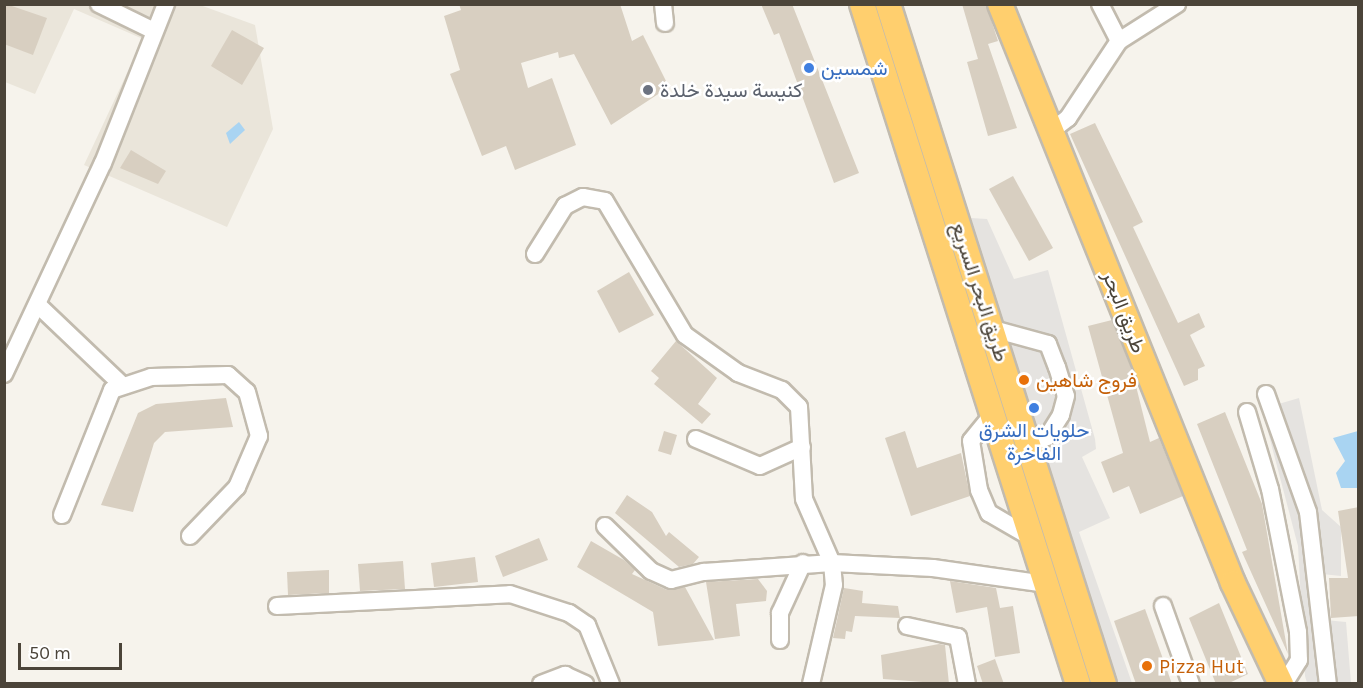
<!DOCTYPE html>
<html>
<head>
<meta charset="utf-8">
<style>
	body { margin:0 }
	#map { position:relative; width:1363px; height:688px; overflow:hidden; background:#f6f3ec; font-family:Karla,Vazirmatn,sans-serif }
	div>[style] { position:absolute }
	.residential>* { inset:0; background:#eae5da }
	.parking>* { inset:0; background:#e5e3e0 }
	.water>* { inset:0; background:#a9d4f2 }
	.building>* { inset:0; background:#d8cfc1 }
	.roads { filter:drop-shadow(2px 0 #c2bbae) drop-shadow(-2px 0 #c2bbae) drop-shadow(0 2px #c2bbae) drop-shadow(0 -2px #c2bbae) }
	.minor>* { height:16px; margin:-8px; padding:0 8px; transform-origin:8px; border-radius:8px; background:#fff }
	.highway>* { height:24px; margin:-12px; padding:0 12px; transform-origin:12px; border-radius:12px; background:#ffcf6e }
	.dots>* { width:16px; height:16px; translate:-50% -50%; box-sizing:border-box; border:3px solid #fff; border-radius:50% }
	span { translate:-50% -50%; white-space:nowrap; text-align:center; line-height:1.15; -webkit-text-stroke:5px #fff; paint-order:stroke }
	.shop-label { font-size:20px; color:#366cbe }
	.left { translate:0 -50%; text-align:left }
	.worship-label { font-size:20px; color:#5b616d }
	.street-label { font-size:20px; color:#4b4439 }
	.food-label { font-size:20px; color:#c56008 }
	.frame { position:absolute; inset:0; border:6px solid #4b4439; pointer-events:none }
	.scale { position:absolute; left:18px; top:643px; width:104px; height:27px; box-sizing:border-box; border:3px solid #4b4439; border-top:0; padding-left:8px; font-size:18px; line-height:21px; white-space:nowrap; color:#4b4439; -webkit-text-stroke:4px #fff; paint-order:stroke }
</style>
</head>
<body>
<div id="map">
	<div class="residential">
		<div style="clip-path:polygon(4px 5px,200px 5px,255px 25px,273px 129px,227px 227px,84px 165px,143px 39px,74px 9px,35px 94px,5px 82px)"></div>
	</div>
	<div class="parking">
		<div style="clip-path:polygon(971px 218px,987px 219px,1014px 279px,1048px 270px,1095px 439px,1096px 449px,1082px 457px,1110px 518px,1079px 532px,1132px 683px,1108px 683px)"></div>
		<div style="clip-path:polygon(1299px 398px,1322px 510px,1341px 527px,1341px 576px,1322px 574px,1325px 620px,1346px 622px,1351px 683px,1307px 683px,1305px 676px,1298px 546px,1262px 409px)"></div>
	</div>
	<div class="water">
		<div style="clip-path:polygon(239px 122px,245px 130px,230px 144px,226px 133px)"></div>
		<div style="clip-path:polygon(1358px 431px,1358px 488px,1341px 488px,1336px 473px,1345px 461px,1333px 438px)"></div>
	</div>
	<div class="building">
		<div style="clip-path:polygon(6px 4px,47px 18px,33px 55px,4px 44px)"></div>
		<div style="clip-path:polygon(459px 4px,620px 4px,632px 41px,643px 35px,669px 87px,611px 125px,574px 54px,559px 58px,558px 52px,521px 63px,528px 88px,552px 78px,576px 145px,515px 170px,506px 146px,482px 156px,450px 74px,460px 70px,444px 16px,461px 10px)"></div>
		<div style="clip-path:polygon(761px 4px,792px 4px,859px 173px,834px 183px,779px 33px,774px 35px)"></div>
		<div style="clip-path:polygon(962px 4px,986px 4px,998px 41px,988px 44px,1017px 128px,988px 136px,967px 62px,978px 59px)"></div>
		<div style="clip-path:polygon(232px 30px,264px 48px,242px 85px,211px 66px)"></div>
		<div style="clip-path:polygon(1095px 123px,1143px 222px,1133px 227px,1178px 323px,1199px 313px,1205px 327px,1190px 335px,1205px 366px,1198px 369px,1198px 380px,1184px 386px,1070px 134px)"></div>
		<div style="clip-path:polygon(131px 150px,166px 171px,158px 184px,120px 168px)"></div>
		<div style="clip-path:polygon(1013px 176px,1053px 248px,1029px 261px,989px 189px)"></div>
		<div style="clip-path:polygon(629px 272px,654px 315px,619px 333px,597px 291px)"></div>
		<div style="clip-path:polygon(1112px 320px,1132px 370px,1150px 442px,1159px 438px,1183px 496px,1140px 514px,1129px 486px,1113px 493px,1101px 462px,1123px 453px,1088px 326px)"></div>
		<div style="clip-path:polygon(676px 341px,717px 378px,698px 404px,711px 414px,702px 424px,654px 384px,659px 378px,651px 371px)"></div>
		<div style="clip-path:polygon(226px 398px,233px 427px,165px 432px,154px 443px,133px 512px,101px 505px,138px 413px,156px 404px)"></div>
		<div style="clip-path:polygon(1225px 412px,1262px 504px,1288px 654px,1242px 552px,1247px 550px,1197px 424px)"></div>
		<div style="clip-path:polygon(664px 431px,677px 435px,671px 455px,658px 451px)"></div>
		<div style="clip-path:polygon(905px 431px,917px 468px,961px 453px,970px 496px,911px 516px,885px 438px)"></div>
		<div style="clip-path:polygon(627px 495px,652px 512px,666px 536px,669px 532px,699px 557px,693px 564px,679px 567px,615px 513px)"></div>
		<div style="clip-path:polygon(1359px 507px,1359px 616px,1331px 618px,1329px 578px,1348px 578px,1338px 511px)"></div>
		<div style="clip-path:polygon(539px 538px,548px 560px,503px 577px,495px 556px)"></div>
		<div style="clip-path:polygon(591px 541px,624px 560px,635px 570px,632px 574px,667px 590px,685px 587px,714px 640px,658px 646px,653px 612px,577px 567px)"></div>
		<div style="clip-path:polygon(475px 557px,478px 582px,434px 587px,431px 563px)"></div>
		<div style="clip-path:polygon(403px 561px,405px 589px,360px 591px,358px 564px)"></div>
		<div style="clip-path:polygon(329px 570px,329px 593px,288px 595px,287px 572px)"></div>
		<div style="clip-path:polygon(758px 579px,767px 591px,766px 601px,736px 604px,740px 636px,715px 639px,706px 582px)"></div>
		<div style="clip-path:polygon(950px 581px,996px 588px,1000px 608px,1013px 606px,1020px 653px,995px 657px,987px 607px,956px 613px)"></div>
		<div style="clip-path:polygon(844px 588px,863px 591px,862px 603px,898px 606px,900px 618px,855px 616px,852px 632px,846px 631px,845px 639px,833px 638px)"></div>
		<div style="clip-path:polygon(1219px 603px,1248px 674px,1227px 684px,1216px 684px,1189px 618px)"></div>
		<div style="clip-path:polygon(1145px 609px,1172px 684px,1136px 684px,1114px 621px)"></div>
		<div style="clip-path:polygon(939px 644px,945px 645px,949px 684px,883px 679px,881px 655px)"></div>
		<div style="clip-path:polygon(995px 659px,1004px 684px,983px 684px,977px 666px)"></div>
	</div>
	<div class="roads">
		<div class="minor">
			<div style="left:99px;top:4px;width:61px;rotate:26.1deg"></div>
			<div style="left:663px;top:4px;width:19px;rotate:84deg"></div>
			<div style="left:1100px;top:4px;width:42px;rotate:62.8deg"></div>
			<div style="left:1119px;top:41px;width:69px;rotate:-32.5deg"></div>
			<div style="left:1050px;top:132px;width:23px;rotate:-38deg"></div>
			<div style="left:1068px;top:118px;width:92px;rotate:-56.5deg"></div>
			<div style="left:535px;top:254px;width:57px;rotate:-58deg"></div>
			<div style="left:565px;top:206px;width:20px;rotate:-27deg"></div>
			<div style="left:583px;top:197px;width:22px;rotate:10deg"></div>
			<div style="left:605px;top:201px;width:156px;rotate:59.2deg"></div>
			<div style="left:685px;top:335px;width:65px;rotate:35.6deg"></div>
			<div style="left:738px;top:373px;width:47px;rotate:21.1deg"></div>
			<div style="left:782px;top:390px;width:24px;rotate:45deg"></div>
			<div style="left:799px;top:407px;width:92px;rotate:86.9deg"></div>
			<div style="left:804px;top:499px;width:70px;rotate:66.4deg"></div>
			<div style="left:832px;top:563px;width:22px;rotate:85deg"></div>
			<div style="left:834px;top:585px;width:102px;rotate:103.1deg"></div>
			<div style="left:38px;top:305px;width:115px;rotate:43.6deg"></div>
			<div style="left:993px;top:329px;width:57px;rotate:15.3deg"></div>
			<div style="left:1048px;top:344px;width:25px;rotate:69deg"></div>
			<div style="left:1057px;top:367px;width:30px;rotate:73deg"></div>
			<div style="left:1066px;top:396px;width:20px;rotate:105deg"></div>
			<div style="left:1061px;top:415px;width:26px;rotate:122deg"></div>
			<div style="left:1047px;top:437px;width:21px;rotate:157deg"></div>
			<div style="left:4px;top:374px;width:233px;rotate:-64.9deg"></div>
			<div style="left:103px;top:163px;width:171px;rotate:-68.4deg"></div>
			<div style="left:1266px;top:394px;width:125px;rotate:70.4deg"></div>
			<div style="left:1308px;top:512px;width:173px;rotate:83.4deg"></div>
			<div style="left:1247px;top:412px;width:80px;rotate:73.4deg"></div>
			<div style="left:1270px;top:489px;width:146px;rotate:78.9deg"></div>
			<div style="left:1298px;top:632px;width:28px;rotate:88deg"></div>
			<div style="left:1299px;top:660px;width:28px;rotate:122deg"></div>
			<div style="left:992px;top:415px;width:33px;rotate:129deg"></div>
			<div style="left:971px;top:441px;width:50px;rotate:80.7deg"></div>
			<div style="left:979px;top:490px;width:25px;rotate:67deg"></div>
			<div style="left:989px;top:513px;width:48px;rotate:30.3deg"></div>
			<div style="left:696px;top:439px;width:69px;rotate:22.9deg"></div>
			<div style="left:760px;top:466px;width:46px;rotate:-24.3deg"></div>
			<div style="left:62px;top:515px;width:135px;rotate:-68.2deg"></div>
			<div style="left:112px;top:390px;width:41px;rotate:-18.4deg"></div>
			<div style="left:151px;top:377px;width:77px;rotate:-1.5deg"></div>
			<div style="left:228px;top:375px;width:25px;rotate:42deg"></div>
			<div style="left:247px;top:392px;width:46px;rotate:74.7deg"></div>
			<div style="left:259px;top:436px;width:56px;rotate:113.3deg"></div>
			<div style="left:237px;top:487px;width:68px;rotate:133.8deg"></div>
			<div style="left:605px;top:526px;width:64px;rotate:44.4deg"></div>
			<div style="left:651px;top:571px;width:22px;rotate:24deg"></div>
			<div style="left:671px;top:580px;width:34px;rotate:-14deg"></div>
			<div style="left:704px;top:572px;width:128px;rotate:-4deg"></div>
			<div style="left:832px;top:563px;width:101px;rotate:2.8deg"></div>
			<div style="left:933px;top:568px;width:113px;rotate:8.1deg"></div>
			<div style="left:277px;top:606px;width:233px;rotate:-2.9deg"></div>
			<div style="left:510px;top:594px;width:62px;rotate:17.9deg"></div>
			<div style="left:569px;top:613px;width:22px;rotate:34deg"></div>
			<div style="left:587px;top:625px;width:64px;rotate:67.9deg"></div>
			<div style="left:1163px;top:606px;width:83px;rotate:70.3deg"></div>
			<div style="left:907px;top:626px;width:52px;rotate:12.2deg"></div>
			<div style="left:958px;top:637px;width:48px;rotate:79.2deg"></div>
			<div style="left:780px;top:640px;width:27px;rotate:-90deg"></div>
			<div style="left:780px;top:613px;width:55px;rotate:-65.3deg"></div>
			<div style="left:541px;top:684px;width:26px;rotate:-21deg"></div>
			<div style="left:565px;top:675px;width:22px;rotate:24deg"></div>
		</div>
		<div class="highway">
			<div style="left:862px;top:4px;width:713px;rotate:72.38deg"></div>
			<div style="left:888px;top:4px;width:713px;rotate:72.38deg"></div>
			<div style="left:1000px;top:4px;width:624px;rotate:68.08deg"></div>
			<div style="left:1233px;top:583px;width:112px;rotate:64.6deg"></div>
		</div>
	</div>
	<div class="dots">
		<div style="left:809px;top:68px;background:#3f7fe0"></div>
		<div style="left:648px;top:90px;background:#6b7280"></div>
		<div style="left:1024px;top:380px;background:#e8710a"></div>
		<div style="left:1034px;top:408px;background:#3f7fe0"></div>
		<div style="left:1147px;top:666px;background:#e8710a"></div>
	</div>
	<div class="shop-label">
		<span class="left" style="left:821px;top:68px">شمسين</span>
		<span style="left:1034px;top:442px">حلويات الشرق<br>الفاخرة</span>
	</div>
	<div class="worship-label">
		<span class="left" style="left:660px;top:90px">كنيسة سيدة خلدة</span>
	</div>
	<div class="street-label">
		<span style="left:980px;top:292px;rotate:72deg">طريق البحر السريع</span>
		<span style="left:1124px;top:312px;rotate:69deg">طريق البحر</span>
	</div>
	<div class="food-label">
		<span class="left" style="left:1036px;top:380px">فروج شاهين</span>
		<span class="left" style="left:1159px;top:666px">Pizza Hut</span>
	</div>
	<div class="frame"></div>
	<div class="scale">50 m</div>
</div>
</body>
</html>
